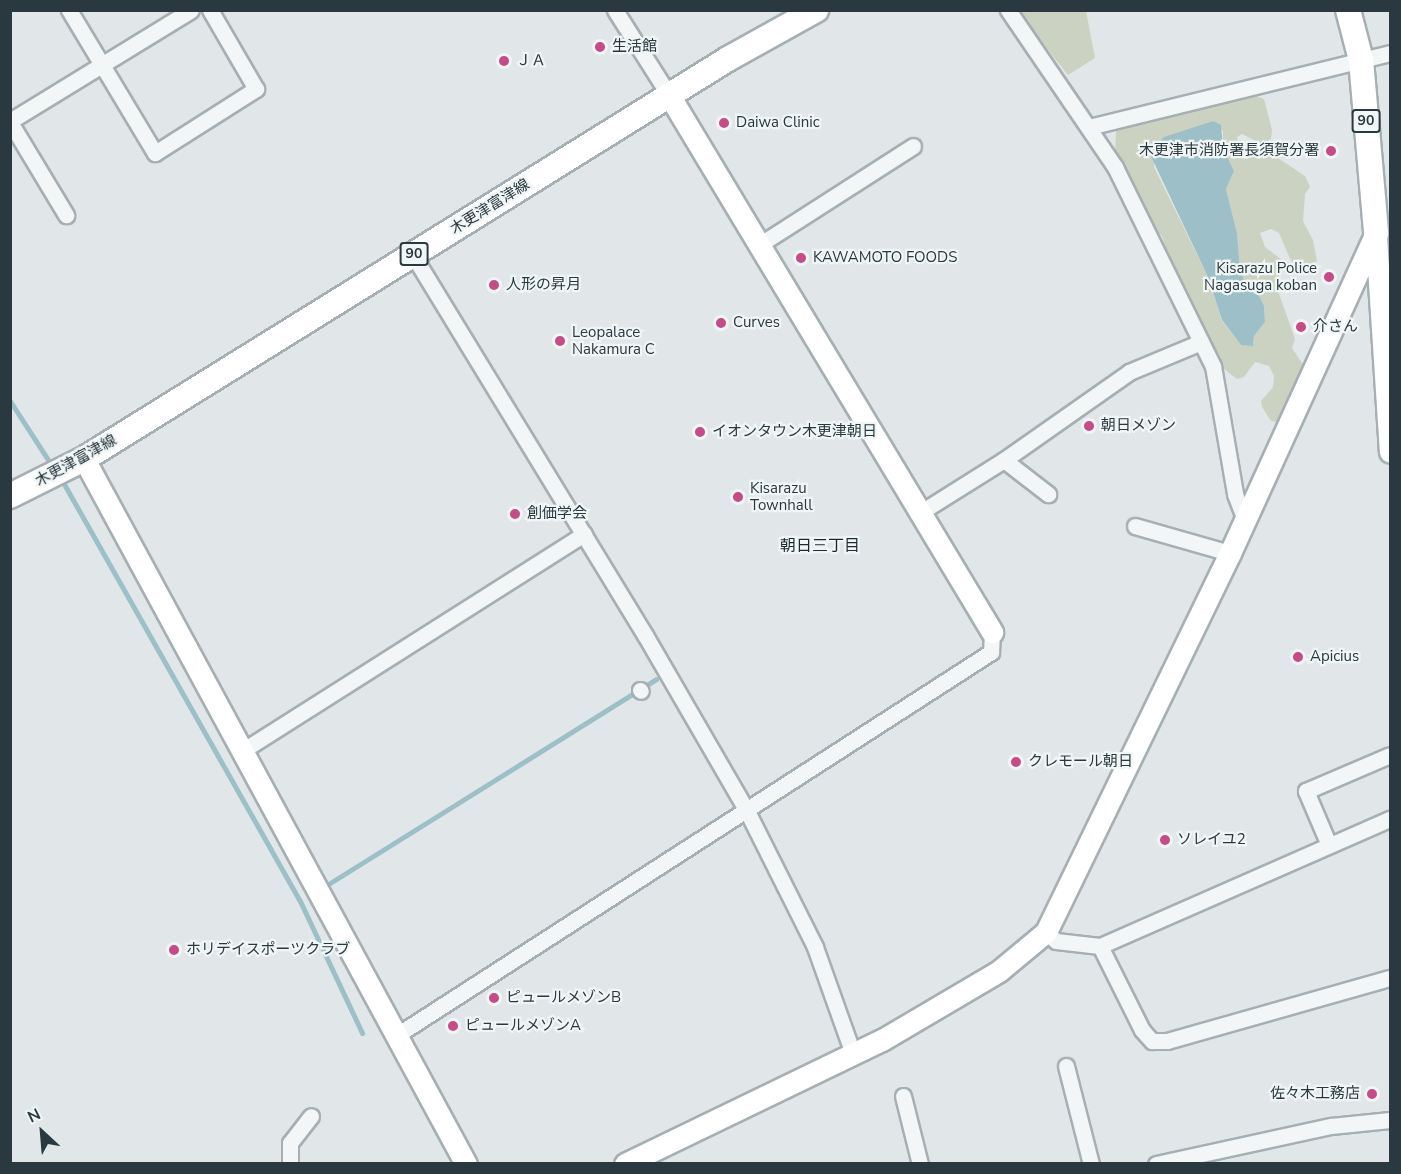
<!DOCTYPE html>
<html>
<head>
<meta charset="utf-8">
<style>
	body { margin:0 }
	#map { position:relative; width:1401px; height:1174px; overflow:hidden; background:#e1e7e9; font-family:"Nunito Sans","Noto Sans JP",sans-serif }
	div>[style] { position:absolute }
	.built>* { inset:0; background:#cfd7db }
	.green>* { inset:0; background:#ccd2c2 }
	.water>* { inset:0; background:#9dbfc7 }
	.stream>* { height:5px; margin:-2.5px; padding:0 2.5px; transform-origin:2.5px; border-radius:2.5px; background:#9dbfc7 }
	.roads { filter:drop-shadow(2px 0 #a6afb3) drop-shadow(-2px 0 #a6afb3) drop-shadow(0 2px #a6afb3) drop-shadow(0 -2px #a6afb3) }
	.street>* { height:15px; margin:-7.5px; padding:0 7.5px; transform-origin:7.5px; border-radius:7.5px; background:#f3f6f7 }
	.secondary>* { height:21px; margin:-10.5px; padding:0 10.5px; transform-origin:10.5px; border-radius:10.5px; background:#fff }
	.primary>* { height:24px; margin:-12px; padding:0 12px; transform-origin:12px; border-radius:12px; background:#fff }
	.dots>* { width:16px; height:16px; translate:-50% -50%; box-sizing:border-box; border:3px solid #f0f5f6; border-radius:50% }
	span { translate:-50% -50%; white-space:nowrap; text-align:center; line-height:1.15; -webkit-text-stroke:4.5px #f0f5f6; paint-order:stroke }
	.shield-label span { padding:2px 4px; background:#f0f5f6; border:2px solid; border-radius:4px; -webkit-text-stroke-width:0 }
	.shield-label { font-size:14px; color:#2a3940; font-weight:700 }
	.poi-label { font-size:15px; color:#2a3940 }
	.left { translate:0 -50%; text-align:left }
	.right { translate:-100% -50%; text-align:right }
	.street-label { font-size:15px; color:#2a3940 }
	.neighbourhood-label { font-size:16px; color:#1c2a31 }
	.frame { position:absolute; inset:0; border:12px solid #2a3940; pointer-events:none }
	.north { position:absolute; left:12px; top:1102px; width:60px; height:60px; -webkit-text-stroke:4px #f0f5f6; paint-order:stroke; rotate:334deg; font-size:16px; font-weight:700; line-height:24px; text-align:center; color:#2a3940 }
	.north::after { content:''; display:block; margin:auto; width:21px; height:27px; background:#2a3940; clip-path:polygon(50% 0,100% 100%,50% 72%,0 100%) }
</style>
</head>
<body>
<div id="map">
	<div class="built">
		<div style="clip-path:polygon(1390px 213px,1390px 320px,1381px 234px)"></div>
	</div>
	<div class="green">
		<div style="clip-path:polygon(1017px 11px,1086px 11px,1095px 58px,1068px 75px)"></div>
		<div style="clip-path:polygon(evenodd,1246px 92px,1264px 99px,1272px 130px,1271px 139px,1262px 144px,1242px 134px,1237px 137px,1242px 154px,1246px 159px,1266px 150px,1305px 176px,1310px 187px,1305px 194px,1303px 221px,1313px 240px,1317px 261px,1303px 267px,1291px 261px,1279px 233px,1271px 229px,1260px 233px,1265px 247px,1282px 260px,1277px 288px,1295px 339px,1292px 348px,1306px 369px,1282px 423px,1271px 421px,1262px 407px,1261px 401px,1273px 387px,1274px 376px,1269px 366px,1255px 362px,1244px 377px,1237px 379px,1215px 362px,1173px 272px,1162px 236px,1152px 228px,1115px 154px,1116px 131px,1121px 122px,1140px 107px,1246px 92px,1213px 121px,1223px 131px,1223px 148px,1234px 171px,1226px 189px,1237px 233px,1240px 270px,1246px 285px,1264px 306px,1265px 322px,1254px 336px,1254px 343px,1241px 345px,1222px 321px,1208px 277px,1154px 167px,1156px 142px,1213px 121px)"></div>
	</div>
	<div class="water">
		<div style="clip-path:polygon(1213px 121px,1221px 125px,1223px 148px,1234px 171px,1226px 189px,1237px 233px,1240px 270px,1246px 285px,1259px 296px,1264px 306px,1265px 322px,1254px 336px,1253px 346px,1241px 345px,1222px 320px,1208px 277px,1149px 152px,1164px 137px)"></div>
	</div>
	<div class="stream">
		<div style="left:10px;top:401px;width:77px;rotate:57.1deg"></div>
		<div style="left:64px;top:484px;width:479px;rotate:60.5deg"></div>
		<div style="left:300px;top:901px;width:146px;rotate:64.8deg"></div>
		<div style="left:322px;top:888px;width:394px;rotate:-32deg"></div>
	</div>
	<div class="roads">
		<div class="street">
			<div style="left:69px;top:10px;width:167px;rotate:59deg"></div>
			<div style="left:155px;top:153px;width:120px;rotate:-32.4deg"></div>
			<div style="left:256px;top:89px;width:91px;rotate:-120.2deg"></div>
			<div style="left:615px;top:10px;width:101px;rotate:57.6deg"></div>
			<div style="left:1008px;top:10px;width:190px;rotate:55.7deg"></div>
			<div style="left:1115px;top:167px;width:222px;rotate:63.8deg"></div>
			<div style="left:1213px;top:366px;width:130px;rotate:80.2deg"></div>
			<div style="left:1235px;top:494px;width:28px;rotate:69deg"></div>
			<div style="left:10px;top:121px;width:212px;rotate:-31.5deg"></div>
			<div style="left:10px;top:122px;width:109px;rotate:58.9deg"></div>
			<div style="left:1089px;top:127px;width:310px;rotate:-13.8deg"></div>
			<div style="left:759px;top:245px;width:183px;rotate:-32.7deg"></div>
			<div style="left:413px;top:255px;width:445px;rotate:58.6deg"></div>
			<div style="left:645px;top:635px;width:201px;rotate:59.9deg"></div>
			<div style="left:746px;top:809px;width:154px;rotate:63.4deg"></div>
			<div style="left:815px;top:947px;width:114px;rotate:70.4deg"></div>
			<div style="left:1004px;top:460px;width:56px;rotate:37.7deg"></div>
			<div style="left:921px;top:512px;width:98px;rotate:-32.1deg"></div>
			<div style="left:1004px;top:460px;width:153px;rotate:-35.1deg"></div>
			<div style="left:1129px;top:372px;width:78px;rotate:-22.6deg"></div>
			<div style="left:1135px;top:526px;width:99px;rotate:15.9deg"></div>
			<div style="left:640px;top:690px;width:1px;rotate:45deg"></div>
			<div style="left:242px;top:751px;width:405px;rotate:-32.4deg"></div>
			<div style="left:1329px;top:845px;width:59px;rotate:-113.1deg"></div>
			<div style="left:1306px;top:791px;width:91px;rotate:-23.2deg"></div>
			<div style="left:1046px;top:932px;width:13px;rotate:42deg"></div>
			<div style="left:1056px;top:941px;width:44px;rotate:6.5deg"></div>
			<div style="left:1100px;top:946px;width:317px;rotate:-23.7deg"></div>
			<div style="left:1100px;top:946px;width:94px;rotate:63.4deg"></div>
			<div style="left:1142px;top:1030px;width:15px;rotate:48deg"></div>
			<div style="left:1152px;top:1041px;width:15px"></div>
			<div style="left:1167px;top:1041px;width:232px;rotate:-15.8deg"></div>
			<div style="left:397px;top:1035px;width:707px;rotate:-32.81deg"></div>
			<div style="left:991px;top:652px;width:20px;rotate:-87deg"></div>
			<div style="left:1066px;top:1066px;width:101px;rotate:75.7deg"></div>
			<div style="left:903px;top:1096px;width:70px;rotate:76deg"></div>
			<div style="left:290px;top:1164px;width:21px;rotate:-90deg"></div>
			<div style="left:290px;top:1143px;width:34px;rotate:-52deg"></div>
			<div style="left:1156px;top:1164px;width:179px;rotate:-12.3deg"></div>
			<div style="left:1331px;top:1126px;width:59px;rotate:-5.8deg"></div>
		</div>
		<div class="secondary">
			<div style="left:669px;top:95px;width:627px;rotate:58.97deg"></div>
			<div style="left:1376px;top:236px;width:216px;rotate:86.3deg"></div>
			<div style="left:84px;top:459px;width:802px;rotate:61.55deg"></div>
			<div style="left:625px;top:1164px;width:285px;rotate:-25.8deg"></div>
			<div style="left:882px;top:1040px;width:136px;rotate:-30.5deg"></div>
			<div style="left:999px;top:971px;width:61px;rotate:-39.7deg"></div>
			<div style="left:1046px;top:932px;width:421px;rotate:-64.1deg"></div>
			<div style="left:1230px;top:553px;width:352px;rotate:-65.5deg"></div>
		</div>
		<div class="primary">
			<div style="left:1348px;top:10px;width:52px;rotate:75.4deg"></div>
			<div style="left:1361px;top:60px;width:174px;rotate:85deg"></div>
			<div style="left:10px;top:496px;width:83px;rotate:-26.6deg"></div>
			<div style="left:84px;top:459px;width:758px;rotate:-31.85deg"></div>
			<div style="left:728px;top:59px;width:101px;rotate:-29.1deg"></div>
		</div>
	</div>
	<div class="dots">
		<div style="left:600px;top:47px;background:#c84b87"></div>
		<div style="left:504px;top:61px;background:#c84b87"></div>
		<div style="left:724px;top:123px;background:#c84b87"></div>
		<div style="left:1331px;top:151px;background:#c84b87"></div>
		<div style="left:801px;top:258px;background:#c84b87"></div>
		<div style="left:1329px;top:277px;background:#c84b87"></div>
		<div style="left:494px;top:285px;background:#c84b87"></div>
		<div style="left:721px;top:323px;background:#c84b87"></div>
		<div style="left:1301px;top:327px;background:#c84b87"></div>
		<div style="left:560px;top:341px;background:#c84b87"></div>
		<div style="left:1089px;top:426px;background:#c84b87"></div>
		<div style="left:700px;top:432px;background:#c84b87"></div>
		<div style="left:738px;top:497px;background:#c84b87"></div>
		<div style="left:515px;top:514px;background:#c84b87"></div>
		<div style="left:1298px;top:657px;background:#c84b87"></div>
		<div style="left:1016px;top:762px;background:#c84b87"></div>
		<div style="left:1165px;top:840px;background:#c84b87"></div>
		<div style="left:174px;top:950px;background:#c84b87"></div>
		<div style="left:494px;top:998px;background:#c84b87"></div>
		<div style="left:453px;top:1026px;background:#c84b87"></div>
		<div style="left:1372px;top:1094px;background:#c84b87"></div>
	</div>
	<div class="shield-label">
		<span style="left:1366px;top:121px">90</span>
		<span style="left:414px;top:254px">90</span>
	</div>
	<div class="poi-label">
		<span class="left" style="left:612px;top:47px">生活館</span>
		<span class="left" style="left:516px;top:61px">ＪＡ</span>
		<span class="left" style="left:736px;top:123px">Daiwa Clinic</span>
		<span class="right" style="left:1319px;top:151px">木更津市消防署長須賀分署</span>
		<span class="left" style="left:813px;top:258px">KAWAMOTO FOODS</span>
		<span class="right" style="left:1317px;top:277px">Kisarazu Police<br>Nagasuga koban</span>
		<span class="left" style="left:506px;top:285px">人形の昇月</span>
		<span class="left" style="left:733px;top:323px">Curves</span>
		<span class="left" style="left:1313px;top:327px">介さん</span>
		<span class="left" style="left:572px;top:341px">Leopalace<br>Nakamura C</span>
		<span class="left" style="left:1101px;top:426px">朝日メゾン</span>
		<span class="left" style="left:712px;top:432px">イオンタウン木更津朝日</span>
		<span class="left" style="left:750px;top:497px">Kisarazu<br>Townhall</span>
		<span class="left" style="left:527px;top:514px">創価学会</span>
		<span class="left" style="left:1310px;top:657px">Apicius</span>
		<span class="left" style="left:1028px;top:762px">クレモール朝日</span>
		<span class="left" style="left:1177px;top:840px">ソレイユ2</span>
		<span class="left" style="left:186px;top:950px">ホリデイスポーツクラブ</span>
		<span class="left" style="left:506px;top:998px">ピュールメゾンB</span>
		<span class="left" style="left:465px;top:1026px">ピュールメゾンA</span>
		<span class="right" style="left:1360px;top:1094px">佐々木工務店</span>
	</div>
	<div class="street-label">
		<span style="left:490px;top:207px;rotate:-32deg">木更津富津線</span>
		<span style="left:76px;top:461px;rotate:-29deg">木更津富津線</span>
	</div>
	<div class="neighbourhood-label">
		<span style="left:820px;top:546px">朝日三丁目</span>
	</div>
	<div class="frame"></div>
	<div class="north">N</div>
</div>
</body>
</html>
